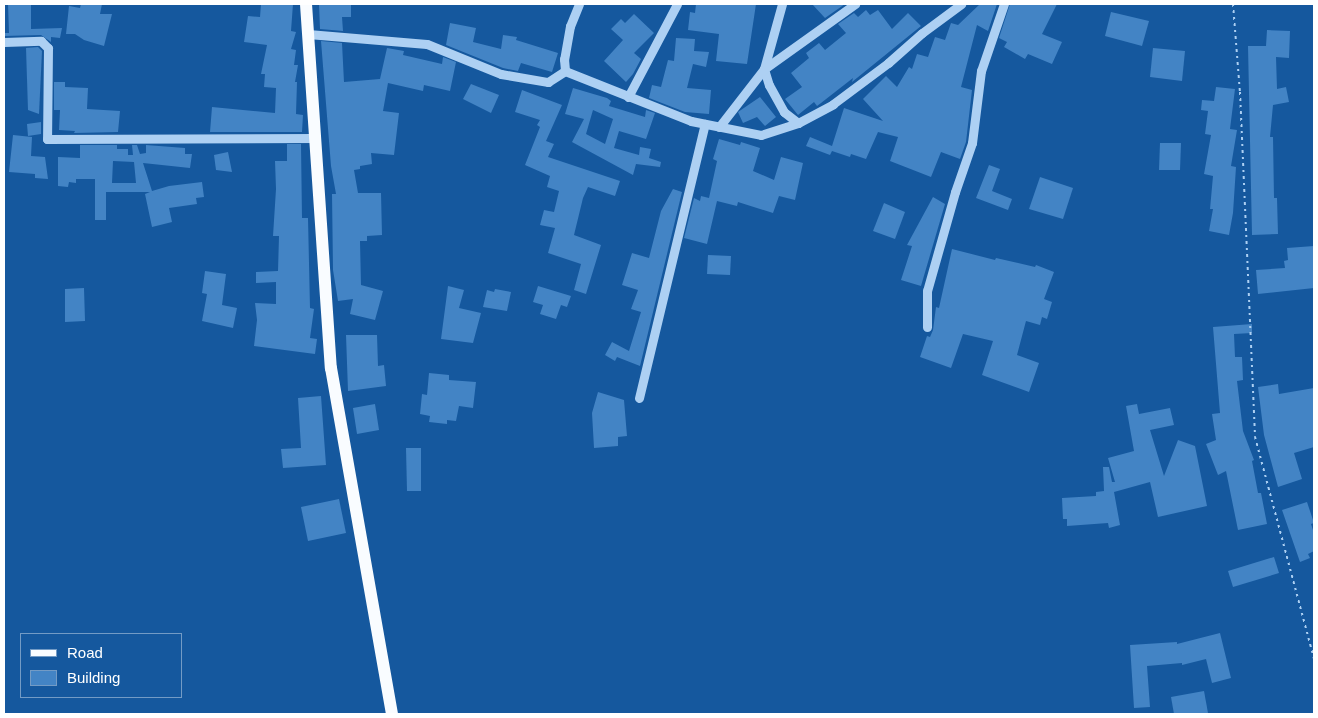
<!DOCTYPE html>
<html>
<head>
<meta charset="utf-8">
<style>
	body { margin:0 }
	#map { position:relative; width:1318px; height:718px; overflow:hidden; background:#15589e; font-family:Arial,sans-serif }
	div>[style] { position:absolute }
	.building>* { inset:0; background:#4384c5 }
	.path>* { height:2px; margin-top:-1px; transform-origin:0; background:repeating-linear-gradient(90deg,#add0f3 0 2.5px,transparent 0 6.5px) }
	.minor>* { height:9px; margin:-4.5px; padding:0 4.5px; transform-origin:4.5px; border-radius:4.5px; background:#add0f3 }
	.major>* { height:12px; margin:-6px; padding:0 6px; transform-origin:6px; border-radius:6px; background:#f9fcff }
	span { translate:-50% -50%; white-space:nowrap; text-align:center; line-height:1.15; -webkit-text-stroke:4.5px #15589e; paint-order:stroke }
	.frame { position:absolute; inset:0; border:5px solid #fff; pointer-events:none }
	.legend { position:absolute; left:20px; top:633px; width:162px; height:65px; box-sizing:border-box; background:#15589e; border:1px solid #739bc5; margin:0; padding:6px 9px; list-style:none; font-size:15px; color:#fff }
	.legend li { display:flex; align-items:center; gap:10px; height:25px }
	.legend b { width:25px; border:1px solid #739bc5 }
</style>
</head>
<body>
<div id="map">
	<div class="building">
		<div style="clip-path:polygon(8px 4px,31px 4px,31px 29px,62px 28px,60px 38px,51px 37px,51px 42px,41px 35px,4px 36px,4px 33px,9px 33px)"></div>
		<div style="clip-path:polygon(81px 4px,102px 4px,100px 14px,112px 14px,104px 46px,84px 40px,75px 34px,66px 34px,69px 6px,80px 8px)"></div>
		<div style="clip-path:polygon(261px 4px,293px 4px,291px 31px,296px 32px,291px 49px,296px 50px,294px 65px,298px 65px,295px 82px,297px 82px,296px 114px,303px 115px,302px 132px,210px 132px,212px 107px,275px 113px,276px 88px,264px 87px,265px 74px,261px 74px,267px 45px,244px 42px,248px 16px,260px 17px)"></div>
		<div style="clip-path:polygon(319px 4px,351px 4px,351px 17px,342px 17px,343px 31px,320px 29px)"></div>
		<div style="clip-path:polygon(696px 4px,756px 4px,747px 64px,716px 61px,719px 34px,688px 30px,690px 12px,695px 13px)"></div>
		<div style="clip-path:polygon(812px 4px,845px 4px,825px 18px)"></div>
		<div style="clip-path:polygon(980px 4px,997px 4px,988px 31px,977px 25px,961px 87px,972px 90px,966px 142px,960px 159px,941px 152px,931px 177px,890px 161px,898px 137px,878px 132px,866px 159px,851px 154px,850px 157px,832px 151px,830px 155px,806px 146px,810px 137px,832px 146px,844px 108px,883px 121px,863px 99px,886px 76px,897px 87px,909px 67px,912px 69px,917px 54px,928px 57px,935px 37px,945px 40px,951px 23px,958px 25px)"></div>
		<div style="clip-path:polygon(1010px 4px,1057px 4px,1042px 34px,1062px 42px,1052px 64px,1028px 54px,1025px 59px,1004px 47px,1007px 42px,999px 38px)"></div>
		<div style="clip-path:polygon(866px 10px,870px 15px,878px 10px,892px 29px,908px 13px,921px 26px,852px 82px,853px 78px,821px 103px,817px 106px,814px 102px,798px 115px,785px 99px,802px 87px,791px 73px,809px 58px,806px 53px,819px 43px,825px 50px,846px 33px,838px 24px,854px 13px,858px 17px)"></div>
		<div style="clip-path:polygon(1111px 12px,1149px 21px,1142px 46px,1105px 36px)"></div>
		<div style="clip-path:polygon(634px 14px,654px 33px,634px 53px,641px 59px,633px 74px,626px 82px,604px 61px,623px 40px,611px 29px,621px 19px,625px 23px)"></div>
		<div style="clip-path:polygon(450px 23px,476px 28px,473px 42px,501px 49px,503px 35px,517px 37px,516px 40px,558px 53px,552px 72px,521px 63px,518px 71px,503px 68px,446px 45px)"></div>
		<div style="clip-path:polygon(1267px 30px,1290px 31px,1289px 58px,1276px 57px,1277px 89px,1286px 87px,1289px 102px,1273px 105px,1270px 137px,1273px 137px,1274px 198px,1277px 198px,1278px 234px,1252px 235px,1248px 46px,1266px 46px)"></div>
		<div style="clip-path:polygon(676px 38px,695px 39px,694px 51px,709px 52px,706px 67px,693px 64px,687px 88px,711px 90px,709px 114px,685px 112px,649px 98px,652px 85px,661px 87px,668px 60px,674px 61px)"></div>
		<div style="clip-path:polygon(321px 41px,342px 43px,344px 82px,380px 79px,387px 48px,404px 51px,403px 55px,442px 64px,443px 57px,456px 62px,450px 91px,424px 85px,423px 91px,388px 83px,383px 111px,399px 113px,394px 155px,371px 153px,372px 164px,360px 166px,360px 169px,354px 170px,358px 193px,381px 193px,382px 235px,367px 236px,367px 241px,360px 241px,361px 285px,383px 291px,375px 320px,350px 314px,353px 299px,338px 301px,333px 270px,332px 194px,336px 194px,331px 166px)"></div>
		<div style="clip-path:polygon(38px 47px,42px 51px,39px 114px,28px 110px,26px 48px)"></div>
		<div style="clip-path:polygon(1153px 48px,1185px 51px,1182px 81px,1150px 77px)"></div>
		<div style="clip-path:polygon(54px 82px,65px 82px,65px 87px,88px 88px,87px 109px,120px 111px,118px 132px,74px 133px,75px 131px,59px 130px,60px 110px,54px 110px)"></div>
		<div style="clip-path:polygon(471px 84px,499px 95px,491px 113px,463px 99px)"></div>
		<div style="clip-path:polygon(1216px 87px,1235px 89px,1230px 129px,1237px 130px,1231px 166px,1236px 167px,1233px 213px,1229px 235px,1209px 231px,1213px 209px,1210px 209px,1213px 176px,1204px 174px,1211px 135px,1205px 134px,1208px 111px,1201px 110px,1202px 100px,1214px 101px)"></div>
		<div style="clip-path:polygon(evenodd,573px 88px,607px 98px,611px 101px,609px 106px,645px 117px,646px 110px,655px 113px,646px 139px,619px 131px,614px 148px,639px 155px,640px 147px,651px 149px,649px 158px,661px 162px,660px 167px,636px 164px,633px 175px,572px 142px,584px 119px,565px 114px,573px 88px,593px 110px,613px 119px,605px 144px,586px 134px,593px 110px)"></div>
		<div style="clip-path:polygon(522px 90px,562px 105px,546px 141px,554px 144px,548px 157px,620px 181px,615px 196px,588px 187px,583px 198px,574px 235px,601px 245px,586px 294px,574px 290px,581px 264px,548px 253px,555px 228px,540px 225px,544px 210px,554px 212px,559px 191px,547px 187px,550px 176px,525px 165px,540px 127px,537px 125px,540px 120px,515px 112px)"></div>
		<div style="clip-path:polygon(760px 97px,776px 117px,765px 126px,757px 117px,743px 123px,738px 112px)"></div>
		<div style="clip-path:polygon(41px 122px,41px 134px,28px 136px,27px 124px)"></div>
		<div style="clip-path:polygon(13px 135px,32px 137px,31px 156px,45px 157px,48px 179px,35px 178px,35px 174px,9px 172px)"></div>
		<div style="clip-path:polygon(719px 139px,740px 145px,741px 142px,760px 148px,753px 171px,774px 180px,781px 157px,803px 163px,795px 200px,779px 196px,773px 213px,738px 202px,737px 206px,717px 201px,707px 244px,684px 238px,694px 198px,700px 201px,701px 196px,709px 198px,717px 161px,713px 159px)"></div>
		<div style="clip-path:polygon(1160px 143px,1181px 143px,1180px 170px,1159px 170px)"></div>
		<div style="clip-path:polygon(287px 144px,301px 144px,302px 218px,308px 218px,310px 308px,314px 309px,310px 338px,317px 339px,315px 354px,254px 346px,257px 320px,255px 303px,276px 304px,276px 282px,256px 283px,256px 272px,278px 271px,279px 236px,273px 236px,276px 189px,275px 161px,287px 161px)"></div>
		<div style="clip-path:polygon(evenodd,80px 145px,117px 145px,117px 149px,128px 149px,128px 155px,133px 155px,132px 145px,137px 145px,140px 154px,146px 153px,146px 145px,185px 148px,185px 154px,192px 154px,190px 168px,143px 163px,152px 191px,169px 186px,202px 182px,204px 197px,196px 198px,197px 204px,169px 208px,172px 222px,152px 227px,145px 194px,150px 192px,106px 192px,106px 220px,95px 220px,95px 179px,76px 179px,76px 183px,69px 182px,68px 187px,58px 186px,58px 157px,80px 158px,80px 145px,113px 161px,134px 162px,136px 183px,112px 183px,113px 161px)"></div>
		<div style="clip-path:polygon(228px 152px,232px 172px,216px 170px,214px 155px)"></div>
		<div style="clip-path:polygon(989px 165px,1000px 169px,992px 191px,1012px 199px,1008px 210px,976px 198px)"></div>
		<div style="clip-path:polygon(1040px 177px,1073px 188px,1063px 219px,1029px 209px)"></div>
		<div style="clip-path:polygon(673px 189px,682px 192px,640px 366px,617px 357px,615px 361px,605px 355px,612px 342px,629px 351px,641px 312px,631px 309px,638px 290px,622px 285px,632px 253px,649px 258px,661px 211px)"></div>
		<div style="clip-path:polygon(933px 197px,945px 204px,921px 286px,901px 280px,912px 246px,907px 245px)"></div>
		<div style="clip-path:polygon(884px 203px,905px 212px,895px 239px,873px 231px)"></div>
		<div style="clip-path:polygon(1314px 246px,1314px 288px,1258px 294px,1256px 270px,1285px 268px,1284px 261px,1288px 260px,1287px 248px)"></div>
		<div style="clip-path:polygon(952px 249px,995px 260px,996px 258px,1035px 267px,1036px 265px,1054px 272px,1044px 299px,1052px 302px,1047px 319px,1042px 317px,1040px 325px,1026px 321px,1017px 355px,1039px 363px,1029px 392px,982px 375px,993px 341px,963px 334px,951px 368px,920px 357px,927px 336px,930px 337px,933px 330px,936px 307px,939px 308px)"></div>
		<div style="clip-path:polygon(708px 255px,731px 256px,730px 275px,707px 274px)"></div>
		<div style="clip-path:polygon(205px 271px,226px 274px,222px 305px,237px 308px,233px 328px,202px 321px,207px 294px,202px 293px)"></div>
		<div style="clip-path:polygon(448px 286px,464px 290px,459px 308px,481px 313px,473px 343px,441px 339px)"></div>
		<div style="clip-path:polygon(538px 286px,571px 296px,567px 307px,561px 305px,556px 319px,540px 314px,543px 305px,533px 302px)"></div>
		<div style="clip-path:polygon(84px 288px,85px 321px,65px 322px,65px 289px)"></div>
		<div style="clip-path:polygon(495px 289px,511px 292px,507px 311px,483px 307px,487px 290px,494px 292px)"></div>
		<div style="clip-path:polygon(1252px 324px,1252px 333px,1234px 334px,1235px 357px,1242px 357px,1243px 380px,1237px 381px,1243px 431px,1254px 460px,1252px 461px,1258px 493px,1261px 493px,1267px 524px,1238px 530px,1226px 471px,1218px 475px,1206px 444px,1216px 440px,1212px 414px,1220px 413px,1213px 327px)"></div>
		<div style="clip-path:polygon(346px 335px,377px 335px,378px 366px,384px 365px,386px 386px,348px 391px)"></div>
		<div style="clip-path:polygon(429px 373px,449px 375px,449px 380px,476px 382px,473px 408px,459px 406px,456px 421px,447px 420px,447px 424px,429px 422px,430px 416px,420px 414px,422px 394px,427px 395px)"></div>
		<div style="clip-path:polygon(1278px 384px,1279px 394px,1314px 388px,1314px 447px,1294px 453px,1302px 479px,1278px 487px,1264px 435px,1258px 387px)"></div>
		<div style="clip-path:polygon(598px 392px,624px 400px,627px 436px,618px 437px,618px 446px,594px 448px,592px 413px)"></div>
		<div style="clip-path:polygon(321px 396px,326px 465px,283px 468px,281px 449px,301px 448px,298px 398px)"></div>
		<div style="clip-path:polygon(375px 404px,379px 430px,357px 434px,353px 408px)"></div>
		<div style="clip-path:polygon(1137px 404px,1139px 414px,1170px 408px,1174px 425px,1150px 430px,1164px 476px,1178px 440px,1195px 446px,1207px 506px,1158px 517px,1150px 482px,1114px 492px,1120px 525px,1109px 528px,1108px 523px,1067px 526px,1067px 519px,1063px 519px,1062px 498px,1096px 496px,1096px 492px,1104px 491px,1103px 467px,1109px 467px,1112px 482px,1115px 482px,1108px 458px,1134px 451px,1126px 406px)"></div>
		<div style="clip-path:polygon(406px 448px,421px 448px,421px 491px,407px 491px)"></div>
		<div style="clip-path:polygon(339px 499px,346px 533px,308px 541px,301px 507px)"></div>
		<div style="clip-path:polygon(1307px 502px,1314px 523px,1311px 524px,1314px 533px,1314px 551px,1308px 554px,1310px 558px,1300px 562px,1282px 510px)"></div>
		<div style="clip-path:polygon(1274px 557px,1279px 573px,1233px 587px,1228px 571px)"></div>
		<div style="clip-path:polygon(1220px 633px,1231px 678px,1212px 683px,1206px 659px,1182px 665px,1182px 663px,1147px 666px,1150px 707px,1134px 708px,1130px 645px,1177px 642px,1177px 644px)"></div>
		<div style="clip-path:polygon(1204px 691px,1208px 713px,1174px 714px,1171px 697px)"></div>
	</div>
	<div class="path">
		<div style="left:1233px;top:4px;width:88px;rotate:85.5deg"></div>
		<div style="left:1240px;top:92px;width:345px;rotate:87.5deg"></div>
		<div style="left:1255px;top:437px;width:230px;rotate:75.1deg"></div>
	</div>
	<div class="minor">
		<div style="left:579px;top:4px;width:24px;rotate:112deg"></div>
		<div style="left:570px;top:26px;width:34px;rotate:100deg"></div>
		<div style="left:564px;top:59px;width:12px;rotate:85deg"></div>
		<div style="left:565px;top:71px;width:136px;rotate:21.6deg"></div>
		<div style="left:691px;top:121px;width:71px;rotate:11.3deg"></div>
		<div style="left:761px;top:135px;width:39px;rotate:-18deg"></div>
		<div style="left:798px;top:123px;width:40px;rotate:-28deg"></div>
		<div style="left:833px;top:104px;width:69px;rotate:-36.7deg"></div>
		<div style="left:888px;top:63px;width:45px;rotate:-41.4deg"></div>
		<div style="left:922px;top:33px;width:49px;rotate:-36.6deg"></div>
		<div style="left:782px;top:4px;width:67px;rotate:105.5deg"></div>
		<div style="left:764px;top:69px;width:17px;rotate:73deg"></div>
		<div style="left:769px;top:85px;width:31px;rotate:61deg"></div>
		<div style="left:784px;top:112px;width:18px;rotate:38deg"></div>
		<div style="left:308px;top:34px;width:119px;rotate:4.8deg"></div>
		<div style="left:427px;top:44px;width:80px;rotate:22.1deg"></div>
		<div style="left:501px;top:74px;width:48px;rotate:9.7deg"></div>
		<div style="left:548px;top:82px;width:20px;rotate:-33deg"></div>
		<div style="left:4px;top:42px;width:37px;rotate:-2deg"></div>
		<div style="left:41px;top:41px;width:10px;rotate:45deg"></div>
		<div style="left:48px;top:48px;width:91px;rotate:90.6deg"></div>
		<div style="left:47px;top:139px;width:268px;rotate:-0.2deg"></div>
		<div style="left:628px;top:97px;width:105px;rotate:-62.2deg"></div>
		<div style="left:719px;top:127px;width:73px;rotate:-52.2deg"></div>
		<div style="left:764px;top:69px;width:112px;rotate:-35.5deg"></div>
		<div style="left:927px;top:327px;width:36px;rotate:-90deg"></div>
		<div style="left:927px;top:291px;width:103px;rotate:-74.2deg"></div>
		<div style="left:955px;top:192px;width:52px;rotate:-70.9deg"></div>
		<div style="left:972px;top:143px;width:73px;rotate:-82.9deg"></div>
		<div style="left:981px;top:71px;width:71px;rotate:-71.1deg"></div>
		<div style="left:639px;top:398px;width:282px;rotate:-76.5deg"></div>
	</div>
	<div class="major">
		<div style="left:306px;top:4px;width:365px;rotate:86.1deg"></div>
		<div style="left:331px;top:368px;width:351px;rotate:80deg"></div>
	</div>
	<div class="frame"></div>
	<ul class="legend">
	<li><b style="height:6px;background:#f9fcff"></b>Road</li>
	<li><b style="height:14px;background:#4384c5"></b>Building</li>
	</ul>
</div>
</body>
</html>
